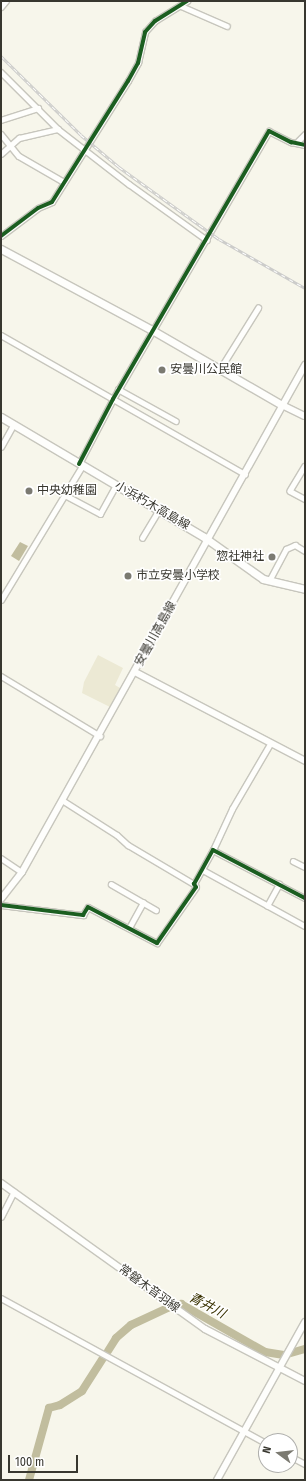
<!DOCTYPE html>
<html>
<head>
<meta charset="utf-8">
<style>
	body { margin:0 }
	#map { position:relative; width:306px; height:1481px; overflow:hidden; background:#f7f6eb; font-family:"Fira Sans Condensed","Noto Sans JP",sans-serif }
	div>[style] { position:absolute }
	.green>* { inset:0; background:#ece9d4 }
	.water>* { inset:0; background:#c1bd9e }
	.river>* { height:8px; margin:-4px; padding:0 4px; transform-origin:4px; border-radius:4px; background:#c1bd9e }
	.roads { filter:drop-shadow(1px 0 #c7c6bd) drop-shadow(-1px 0 #c7c6bd) drop-shadow(0 1px #c7c6bd) drop-shadow(0 -1px #c7c6bd) }
	.street>* { height:4.5px; margin:-2.25px; padding:0 2.25px; transform-origin:2.25px; border-radius:2.25px; background:#fefefc }
	.secondary>* { height:6px; margin:-3px; padding:0 3px; transform-origin:3px; border-radius:3px; background:#fefefc }
	.primary>* { height:7px; margin:-3.5px; padding:0 3.5px; transform-origin:3.5px; border-radius:3.5px; background:#fefefc }
	.rail>* { height:3px; margin-top:-1.5px; transform-origin:0; background:repeating-linear-gradient(90deg,#fff 0 4.5px,#ccccca 0 9px); box-sizing:border-box; border-block:1px solid #ccccca }
	.cycleway>* { height:4px; margin:-2px; padding:0 2px; transform-origin:2px; border-radius:2px; background:#1b5e20 }
	.dots>* { width:11px; height:11px; translate:-50% -50%; box-sizing:border-box; border:2px solid #fff; border-radius:50% }
	span { translate:-50% -50%; white-space:nowrap; text-align:center; line-height:1.15; -webkit-text-stroke:3px #fff; paint-order:stroke }
	.poi-label { font-size:12px; color:#38372f }
	.left { translate:0 -50%; text-align:left }
	.right { translate:-100% -50%; text-align:right }
	.street-label { font-size:12px; color:#38372f }
	.water-label { font-size:13px; color:#3a3200; font-style:italic }
	.frame { position:absolute; inset:0; border:2px solid #38372f; pointer-events:none }
	.north { position:absolute; left:258px; top:1433px; width:40px; height:40px; box-sizing:border-box; background:#fff; border:1px solid #afafac; border-radius:50%; rotate:285deg; font-size:11px; font-weight:700; line-height:16px; text-align:center; color:#38372f }
	.north::after { content:''; display:block; margin:auto; width:14px; height:18px; background:#7b7a71; clip-path:polygon(50% 0,100% 100%,50% 72%,0 100%) }
	.scale { position:absolute; left:8px; top:1455px; width:70px; height:18px; box-sizing:border-box; border:2px solid #38372f; border-top:0; padding-left:5px; font-size:12px; line-height:14px; white-space:nowrap; color:#38372f; -webkit-text-stroke:3px #fff; paint-order:stroke }
</style>
</head>
<body>
<div id="map">
	<div class="green">
		<div style="clip-path:polygon(98px 655px,123px 668px,115px 685px,120px 688px,110px 707px,82px 693px,84px 682px)"></div>
	</div>
	<div class="water">
		<div style="clip-path:polygon(20px 542px,28px 546px,19px 561px,11px 556px)"></div>
	</div>
	<div class="river">
		<div style="left:108px;top:1351px;width:15px;rotate:-58deg"></div>
		<div style="left:116px;top:1338px;width:20px;rotate:-41deg"></div>
		<div style="left:131px;top:1325px;width:40px;rotate:-25deg"></div>
		<div style="left:167px;top:1308px;width:15px;rotate:-16deg"></div>
		<div style="left:181px;top:1304px;width:97px;rotate:29.7deg"></div>
		<div style="left:265px;top:1352px;width:19px;rotate:9deg"></div>
		<div style="left:284px;top:1355px;width:22px;rotate:-16deg"></div>
		<div style="left:29px;top:1480px;width:75px;rotate:-74.5deg"></div>
		<div style="left:49px;top:1408px;width:11px;rotate:-15deg"></div>
		<div style="left:60px;top:1405px;width:26px;rotate:-32deg"></div>
		<div style="left:82px;top:1391px;width:43px;rotate:-57.4deg"></div>
	</div>
	<div class="roads">
		<div class="street">
			<div style="left:181px;top:6px;width:50px;rotate:23.5deg"></div>
			<div style="left:1px;top:72px;width:81px;rotate:45deg"></div>
			<div style="left:58px;top:129px;width:90px;rotate:37.8deg"></div>
			<div style="left:129px;top:184px;width:96px;rotate:35.7deg"></div>
			<div style="left:1px;top:120px;width:39px;rotate:-18deg"></div>
			<div style="left:1px;top:134px;width:28px;rotate:51deg"></div>
			<div style="left:19px;top:156px;width:52px;rotate:30deg"></div>
			<div style="left:298px;top:141px;width:10px;rotate:-45deg"></div>
			<div style="left:1px;top:154px;width:24px;rotate:-42deg"></div>
			<div style="left:19px;top:138px;width:40px;rotate:-13deg"></div>
			<div style="left:1px;top:236px;width:46px;rotate:-37.1deg"></div>
			<div style="left:38px;top:208px;width:15px;rotate:-23deg"></div>
			<div style="left:52px;top:202px;width:143px;rotate:-57.9deg"></div>
			<div style="left:128px;top:81px;width:21px;rotate:-61deg"></div>
			<div style="left:138px;top:63px;width:32px;rotate:-77deg"></div>
			<div style="left:145px;top:32px;width:15px;rotate:-48deg"></div>
			<div style="left:155px;top:21px;width:38px;rotate:-32deg"></div>
			<div style="left:1px;top:335px;width:281px;rotate:29.7deg"></div>
			<div style="left:220px;top:369px;width:72px;rotate:-58.1deg"></div>
			<div style="left:118px;top:389px;width:66px;rotate:28.9deg"></div>
			<div style="left:1px;top:447px;width:26px;rotate:-61deg"></div>
			<div style="left:79px;top:464px;width:73px;rotate:-62.4deg"></div>
			<div style="left:113px;top:399px;width:310px;rotate:-59.8deg"></div>
			<div style="left:269px;top:131px;width:25px;rotate:27deg"></div>
			<div style="left:291px;top:142px;width:14px;rotate:12deg"></div>
			<div style="left:305px;top:466px;width:29px;rotate:121deg"></div>
			<div style="left:290px;top:491px;width:17px;rotate:28deg"></div>
			<div style="left:65px;top:495px;width:40px;rotate:28deg"></div>
			<div style="left:100px;top:514px;width:33px;rotate:-61deg"></div>
			<div style="left:142px;top:538px;width:31px;rotate:-59deg"></div>
			<div style="left:269px;top:581px;width:36px;rotate:-62deg"></div>
			<div style="left:286px;top:549px;width:10px;rotate:-24deg"></div>
			<div style="left:295px;top:545px;width:12px;rotate:31deg"></div>
			<div style="left:1px;top:600px;width:157px;rotate:-58.8deg"></div>
			<div style="left:1px;top:676px;width:116px;rotate:31.2deg"></div>
			<div style="left:62px;top:800px;width:65px;rotate:32.5deg"></div>
			<div style="left:117px;top:835px;width:15px;rotate:42deg"></div>
			<div style="left:128px;top:845px;width:77px;rotate:30.6deg"></div>
			<div style="left:213px;top:850px;width:45px;rotate:-65.1deg"></div>
			<div style="left:232px;top:809px;width:75px;rotate:-59.7deg"></div>
			<div style="left:1px;top:858px;width:25px;rotate:34deg"></div>
			<div style="left:293px;top:861px;width:13px;rotate:27deg"></div>
			<div style="left:203px;top:870px;width:116px;rotate:28.8deg"></div>
			<div style="left:111px;top:884px;width:52px;rotate:30deg"></div>
			<div style="left:1px;top:905px;width:83px;rotate:7deg"></div>
			<div style="left:83px;top:915px;width:9px;rotate:-58deg"></div>
			<div style="left:88px;top:907px;width:78px;rotate:27.6deg"></div>
			<div style="left:157px;top:943px;width:68px;rotate:-55.1deg"></div>
			<div style="left:196px;top:887px;width:4px;rotate:-124deg"></div>
			<div style="left:194px;top:884px;width:39px;rotate:-61deg"></div>
			<div style="left:213px;top:850px;width:104px;rotate:27.6deg"></div>
			<div style="left:267px;top:906px;width:25px;rotate:-61deg"></div>
			<div style="left:129px;top:928px;width:29px;rotate:-61deg"></div>
			<div style="left:1px;top:1217px;width:28px;rotate:-63deg"></div>
			<div style="left:1px;top:1298px;width:302px;rotate:28.7deg"></div>
			<div style="left:290px;top:1456px;width:17px;rotate:28deg"></div>
		</div>
		<div class="secondary">
			<div style="left:1px;top:7px;width:8px;rotate:-50deg"></div>
			<div style="left:282px;top:405px;width:25px;rotate:26deg"></div>
			<div style="left:135px;top:672px;width:192px;rotate:27.6deg"></div>
			<div style="left:1px;top:899px;width:34px;rotate:-52deg"></div>
			<div style="left:22px;top:872px;width:581px;rotate:-60.83deg"></div>
			<div style="left:1px;top:1183px;width:251px;rotate:35.6deg"></div>
			<div style="left:205px;top:1329px;width:113px;rotate:27.5deg"></div>
			<div style="left:217px;top:1480px;width:181px;rotate:-60.9deg"></div>
		</div>
		<div class="primary">
			<div style="left:1px;top:249px;width:171px;rotate:28.2deg"></div>
			<div style="left:152px;top:330px;width:150px;rotate:30deg"></div>
			<div style="left:1px;top:417px;width:236px;rotate:30.6deg"></div>
			<div style="left:204px;top:537px;width:72px;rotate:35.4deg"></div>
			<div style="left:263px;top:579px;width:43px;rotate:13.4deg"></div>
		</div>
	</div>
	<div class="rail">
		<div style="left:1px;top:56px;width:112px;rotate:44.6deg"></div>
		<div style="left:81px;top:135px;width:50px;rotate:40.1deg"></div>
		<div style="left:119px;top:167px;width:123px;rotate:35.8deg"></div>
		<div style="left:219px;top:239px;width:99px;rotate:29.7deg"></div>
	</div>
	<div class="cycleway">
		<div style="left:1px;top:236px;width:46px;rotate:-37.1deg"></div>
		<div style="left:38px;top:208px;width:15px;rotate:-23deg"></div>
		<div style="left:52px;top:202px;width:143px;rotate:-57.9deg"></div>
		<div style="left:128px;top:81px;width:21px;rotate:-61deg"></div>
		<div style="left:138px;top:63px;width:32px;rotate:-77deg"></div>
		<div style="left:145px;top:32px;width:15px;rotate:-48deg"></div>
		<div style="left:155px;top:21px;width:38px;rotate:-32deg"></div>
		<div style="left:79px;top:464px;width:73px;rotate:-62.4deg"></div>
		<div style="left:113px;top:399px;width:310px;rotate:-59.8deg"></div>
		<div style="left:269px;top:131px;width:25px;rotate:27deg"></div>
		<div style="left:291px;top:142px;width:14px;rotate:12deg"></div>
		<div style="left:1px;top:905px;width:83px;rotate:7deg"></div>
		<div style="left:83px;top:915px;width:9px;rotate:-58deg"></div>
		<div style="left:88px;top:907px;width:78px;rotate:27.6deg"></div>
		<div style="left:157px;top:943px;width:68px;rotate:-55.1deg"></div>
		<div style="left:196px;top:887px;width:4px;rotate:-124deg"></div>
		<div style="left:194px;top:884px;width:39px;rotate:-61deg"></div>
		<div style="left:213px;top:850px;width:104px;rotate:27.6deg"></div>
	</div>
	<div class="dots">
		<div style="left:162px;top:370px;background:#7b7a71"></div>
		<div style="left:29px;top:491px;background:#7b7a71"></div>
		<div style="left:272px;top:557px;background:#7b7a71"></div>
		<div style="left:128px;top:576px;background:#7b7a71"></div>
	</div>
	<div class="poi-label">
		<span class="left" style="left:170px;top:370px">安曇川公民館</span>
		<span class="left" style="left:37px;top:491px">中央幼稚園</span>
		<span class="right" style="left:264px;top:557px">惣社神社</span>
		<span class="left" style="left:136px;top:576px">市立安曇小学校</span>
	</div>
	<div class="street-label">
		<span style="left:152px;top:506px;rotate:30deg">小浜朽木高島線</span>
		<span style="left:156px;top:634px;rotate:-61deg">安曇川高島線</span>
		<span style="left:149px;top:1289px;rotate:36deg">常磐木音羽線</span>
	</div>
	<div class="water-label">
		<span style="left:207px;top:1306px;rotate:28deg">青井川</span>
	</div>
	<div class="frame"></div>
	<div class="north">N</div>
	<div class="scale">100 m</div>
</div>
</body>
</html>
